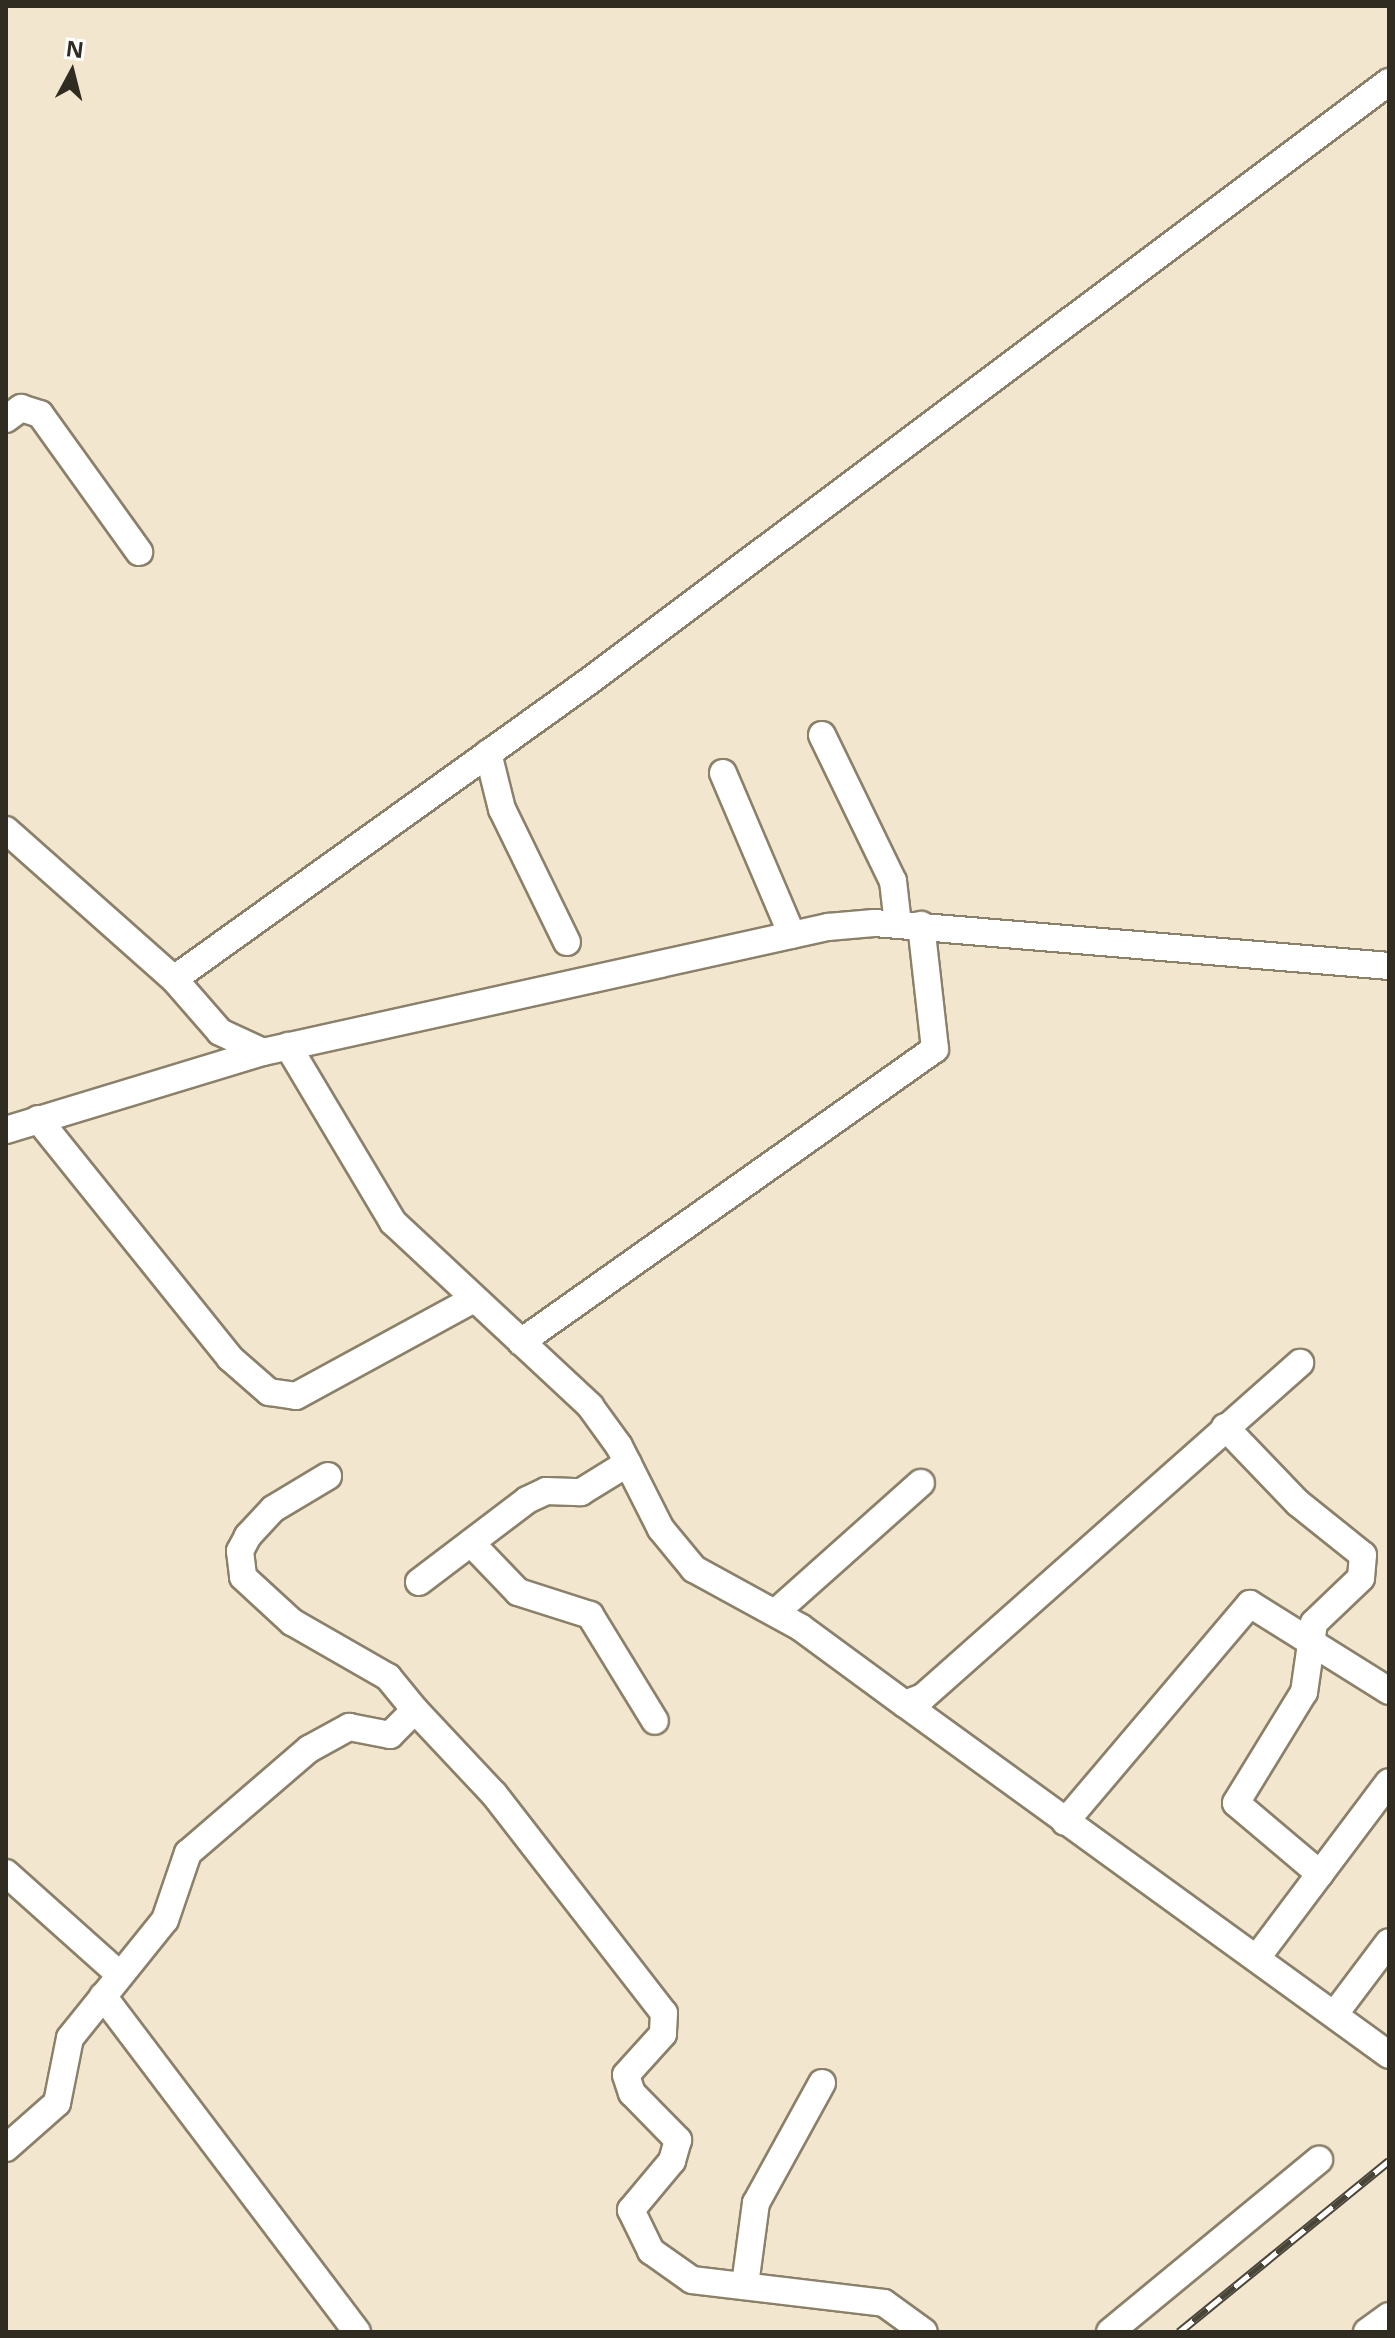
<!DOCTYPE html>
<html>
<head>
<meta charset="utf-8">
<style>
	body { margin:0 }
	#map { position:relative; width:1395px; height:2338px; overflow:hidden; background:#f2e7ce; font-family:"Noto Sans",sans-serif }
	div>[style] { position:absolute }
	.roads { filter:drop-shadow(2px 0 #8b816a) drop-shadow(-2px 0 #8b816a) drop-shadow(0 2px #8b816a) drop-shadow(0 -2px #8b816a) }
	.minor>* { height:26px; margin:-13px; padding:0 13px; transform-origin:13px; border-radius:13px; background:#fff }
	.rail>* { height:9px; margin-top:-4.5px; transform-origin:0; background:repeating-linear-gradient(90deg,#fff 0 18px,#4a4539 0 36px); box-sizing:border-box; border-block:2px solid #4a4539 }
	span { translate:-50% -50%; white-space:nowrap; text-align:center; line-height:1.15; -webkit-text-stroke:8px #fff; paint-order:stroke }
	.frame { position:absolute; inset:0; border:8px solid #302c22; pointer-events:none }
	.north { position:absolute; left:32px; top:32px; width:80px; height:80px; -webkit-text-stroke:6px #fff; paint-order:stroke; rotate:7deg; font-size:22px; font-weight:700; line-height:32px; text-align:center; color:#302c22 }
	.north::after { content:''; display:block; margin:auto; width:28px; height:36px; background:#302c22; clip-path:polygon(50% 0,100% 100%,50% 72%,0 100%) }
</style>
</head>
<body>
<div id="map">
	<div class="roads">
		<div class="minor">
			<div style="left:6px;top:419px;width:19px;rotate:-36deg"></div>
			<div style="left:21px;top:408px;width:20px;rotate:18deg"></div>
			<div style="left:40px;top:414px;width:170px;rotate:54.3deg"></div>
			<div style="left:822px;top:735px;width:162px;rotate:64.1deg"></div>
			<div style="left:893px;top:881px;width:43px;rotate:83.4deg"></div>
			<div style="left:488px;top:753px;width:58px;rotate:76deg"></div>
			<div style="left:502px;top:809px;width:148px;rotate:64deg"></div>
			<div style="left:723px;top:773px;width:176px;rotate:66.9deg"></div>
			<div style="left:6px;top:830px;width:225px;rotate:41.6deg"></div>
			<div style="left:174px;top:979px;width:70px;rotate:49deg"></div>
			<div style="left:220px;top:1032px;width:47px;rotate:24.9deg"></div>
			<div style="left:263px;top:1052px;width:579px;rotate:-12.48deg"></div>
			<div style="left:828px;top:927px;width:46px;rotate:-5deg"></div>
			<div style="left:874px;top:923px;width:517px;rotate:4.77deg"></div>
			<div style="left:174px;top:979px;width:510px;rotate:-35.66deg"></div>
			<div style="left:588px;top:682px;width:1001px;rotate:-36.84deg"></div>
			<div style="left:288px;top:1046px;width:205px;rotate:59.2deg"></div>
			<div style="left:393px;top:1222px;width:270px;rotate:43deg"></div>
			<div style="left:590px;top:1406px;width:49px;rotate:54.1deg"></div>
			<div style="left:619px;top:1446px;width:93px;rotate:63.2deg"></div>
			<div style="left:661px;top:1529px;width:52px;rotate:50.5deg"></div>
			<div style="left:694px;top:1569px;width:121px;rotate:28.7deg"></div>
			<div style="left:800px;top:1627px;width:130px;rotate:36.3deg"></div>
			<div style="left:905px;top:1704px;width:19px;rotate:-21deg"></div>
			<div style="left:923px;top:1697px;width:504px;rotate:-41.54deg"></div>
			<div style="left:38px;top:1119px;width:307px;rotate:51.2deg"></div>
			<div style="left:230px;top:1358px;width:52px;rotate:41.1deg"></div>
			<div style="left:269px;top:1392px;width:27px;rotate:8deg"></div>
			<div style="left:296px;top:1396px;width:203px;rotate:-28.6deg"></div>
			<div style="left:6px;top:1130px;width:269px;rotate:-16.9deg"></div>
			<div style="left:521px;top:1342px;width:507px;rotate:-35.29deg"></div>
			<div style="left:935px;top:1049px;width:125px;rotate:-96.4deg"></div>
			<div style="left:1225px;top:1427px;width:105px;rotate:46.2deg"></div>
			<div style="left:1298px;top:1503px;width:83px;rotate:38.7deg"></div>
			<div style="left:1363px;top:1555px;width:23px;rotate:95deg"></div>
			<div style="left:1361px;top:1578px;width:65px;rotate:136.2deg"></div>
			<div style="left:1314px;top:1623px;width:70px;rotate:98.2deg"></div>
			<div style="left:1304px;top:1692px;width:130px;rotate:121.5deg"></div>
			<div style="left:1236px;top:1803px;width:110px;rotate:40.2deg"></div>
			<div style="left:328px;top:1476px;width:64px;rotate:149deg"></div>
			<div style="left:273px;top:1509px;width:37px;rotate:133deg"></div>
			<div style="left:248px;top:1536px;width:17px;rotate:118deg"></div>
			<div style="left:240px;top:1551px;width:26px;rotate:83deg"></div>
			<div style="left:243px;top:1577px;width:67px;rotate:42.6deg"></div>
			<div style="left:292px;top:1622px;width:111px;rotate:29.8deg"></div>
			<div style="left:388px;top:1677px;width:43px;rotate:50.7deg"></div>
			<div style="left:471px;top:1543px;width:68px;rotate:46.2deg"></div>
			<div style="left:518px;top:1592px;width:76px;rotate:17.7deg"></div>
			<div style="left:590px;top:1615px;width:124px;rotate:58.5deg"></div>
			<div style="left:419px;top:1582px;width:136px;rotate:-37.2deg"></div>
			<div style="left:527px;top:1500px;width:21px;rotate:-25deg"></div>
			<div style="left:546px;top:1491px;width:35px;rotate:2deg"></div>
			<div style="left:581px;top:1492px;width:55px;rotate:-31.7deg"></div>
			<div style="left:776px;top:1612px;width:194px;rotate:-41.7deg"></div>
			<div style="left:905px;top:1704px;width:598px;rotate:35.95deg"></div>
			<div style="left:1065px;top:1822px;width:286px;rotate:-49.7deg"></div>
			<div style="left:1250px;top:1604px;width:164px;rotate:32deg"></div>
			<div style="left:6px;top:1873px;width:153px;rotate:41.8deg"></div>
			<div style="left:1259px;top:1955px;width:216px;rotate:-53.1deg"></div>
			<div style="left:103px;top:1996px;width:421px;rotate:52.9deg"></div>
			<div style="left:1337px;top:2011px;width:86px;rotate:-53deg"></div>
			<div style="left:6px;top:2148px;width:68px;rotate:-41.4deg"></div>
			<div style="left:57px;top:2103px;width:66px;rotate:-78.7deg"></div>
			<div style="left:70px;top:2038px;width:151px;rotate:-51.2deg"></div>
			<div style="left:165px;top:1920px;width:71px;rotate:-71.1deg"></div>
			<div style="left:188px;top:1853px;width:160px;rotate:-40.7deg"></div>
			<div style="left:309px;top:1749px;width:46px;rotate:-28.8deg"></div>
			<div style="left:349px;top:1727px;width:42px;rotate:11deg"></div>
			<div style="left:390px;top:1735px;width:35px;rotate:-45deg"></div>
			<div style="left:415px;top:1710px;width:115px;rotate:46.8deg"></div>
			<div style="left:494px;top:1794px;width:277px;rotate:52.2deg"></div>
			<div style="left:664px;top:2013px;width:21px;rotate:93deg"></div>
			<div style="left:663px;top:2034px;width:55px;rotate:132.1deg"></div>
			<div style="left:626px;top:2075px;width:19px;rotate:72deg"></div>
			<div style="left:632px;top:2093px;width:66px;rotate:45.6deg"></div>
			<div style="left:678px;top:2140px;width:22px;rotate:106deg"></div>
			<div style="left:672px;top:2161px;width:64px;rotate:129.9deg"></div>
			<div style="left:631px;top:2210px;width:46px;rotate:64deg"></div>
			<div style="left:651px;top:2251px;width:50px;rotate:35.3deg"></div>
			<div style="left:692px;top:2280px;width:193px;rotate:6.8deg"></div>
			<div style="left:884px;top:2303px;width:49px;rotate:35.9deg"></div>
			<div style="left:745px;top:2285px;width:83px;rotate:-82.4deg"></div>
			<div style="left:756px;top:2203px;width:137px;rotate:-61.2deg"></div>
			<div style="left:1110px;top:2332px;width:271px;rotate:-39.5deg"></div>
			<div style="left:1367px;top:2332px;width:27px;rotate:-36deg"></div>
		</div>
	</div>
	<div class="rail">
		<div style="left:1179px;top:2332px;width:271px;rotate:-39.2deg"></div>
	</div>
	<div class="frame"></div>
	<div class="north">N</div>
</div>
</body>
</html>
